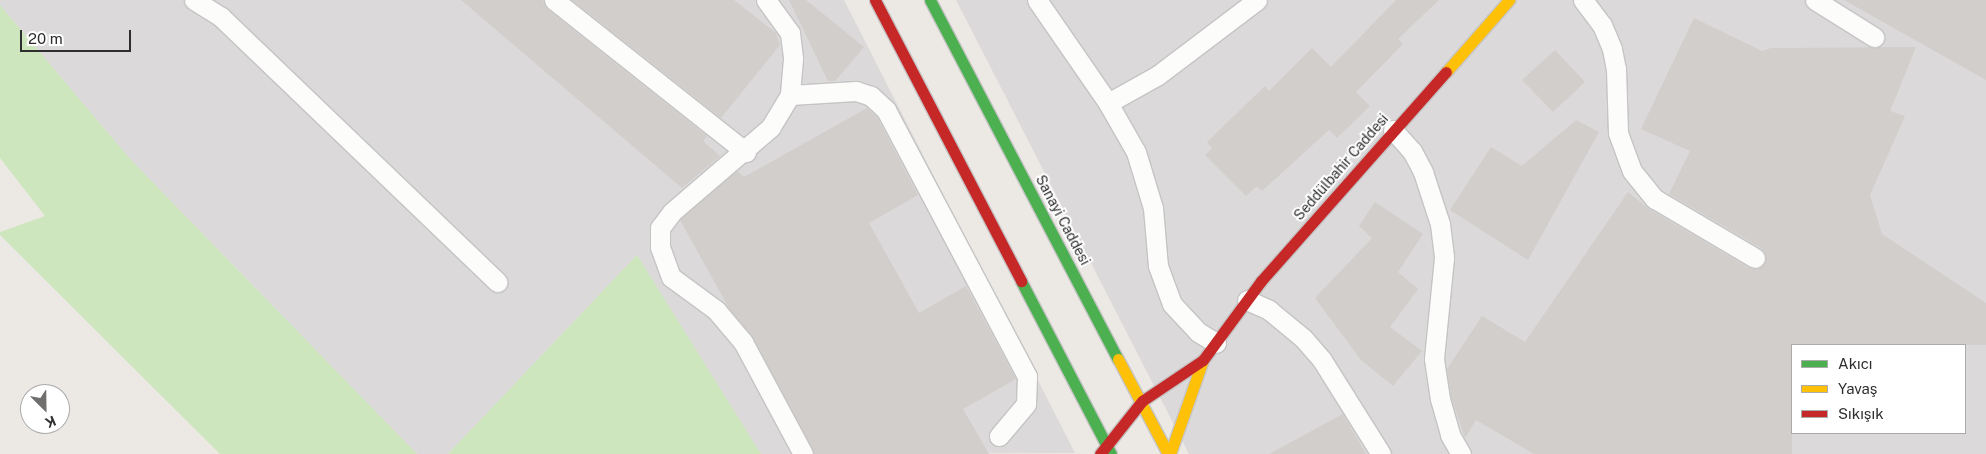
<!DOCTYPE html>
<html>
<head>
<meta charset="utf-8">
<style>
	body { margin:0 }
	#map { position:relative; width:1986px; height:454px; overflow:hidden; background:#ece8e4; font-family:"Public Sans",sans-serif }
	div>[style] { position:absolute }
	.industrial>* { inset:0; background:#dcd9db }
	.green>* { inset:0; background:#cee6be }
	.building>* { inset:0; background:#d1cecb }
	.roads { filter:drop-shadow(1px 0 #c5c4c5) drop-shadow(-1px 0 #c5c4c5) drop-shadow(0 1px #c5c4c5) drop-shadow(0 -1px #c5c4c5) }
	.lane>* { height:19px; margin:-9.5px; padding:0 9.5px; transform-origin:9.5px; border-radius:9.5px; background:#fcfcfb }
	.fast>* { height:11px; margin:-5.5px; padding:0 5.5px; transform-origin:5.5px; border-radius:5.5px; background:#4caf50 }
	.slow>* { height:11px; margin:-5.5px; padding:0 5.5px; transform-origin:5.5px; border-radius:5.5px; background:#ffc107 }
	.jam>* { height:11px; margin:-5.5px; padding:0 5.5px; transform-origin:5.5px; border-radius:5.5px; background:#c62828 }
	span { translate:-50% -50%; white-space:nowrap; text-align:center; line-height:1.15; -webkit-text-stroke:4px #fff; paint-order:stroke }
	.street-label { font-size:14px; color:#2e2e2e }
	.legend { position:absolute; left:1791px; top:344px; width:175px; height:90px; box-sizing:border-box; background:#fff; border:1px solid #ababab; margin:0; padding:6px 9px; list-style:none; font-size:15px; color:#2e2e2e }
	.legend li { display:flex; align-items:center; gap:10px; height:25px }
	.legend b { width:25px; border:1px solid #ababab }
	.north { position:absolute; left:20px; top:384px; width:50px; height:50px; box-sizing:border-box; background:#fff; border:1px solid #ababab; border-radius:50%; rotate:157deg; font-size:14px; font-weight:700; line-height:20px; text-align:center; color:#2e2e2e }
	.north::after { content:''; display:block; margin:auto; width:18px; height:22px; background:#706f6e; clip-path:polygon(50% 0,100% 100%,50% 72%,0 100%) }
	.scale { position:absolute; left:20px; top:30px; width:111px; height:22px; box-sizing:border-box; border:2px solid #2e2e2e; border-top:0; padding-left:6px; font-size:15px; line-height:18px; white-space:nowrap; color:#2e2e2e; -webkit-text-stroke:4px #fff; paint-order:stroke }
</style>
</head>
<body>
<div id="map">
	<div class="industrial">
		<div style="clip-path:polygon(0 0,844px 0,1075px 453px,761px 454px,637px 255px,448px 454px,417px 454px,130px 159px,0 5px)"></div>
		<div style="clip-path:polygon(evenodd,956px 0,1986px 0,1986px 454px,1189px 454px,956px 0,1792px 345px,1965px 345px,1965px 433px,1792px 433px,1792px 345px)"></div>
	</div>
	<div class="green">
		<div style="clip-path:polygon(0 5px,130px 159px,417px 454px,220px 454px,0 235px,0 232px,45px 216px,0 158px)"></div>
		<div style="clip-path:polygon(637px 255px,761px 454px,448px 454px)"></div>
	</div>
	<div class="building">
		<div style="clip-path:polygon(461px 0,543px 0,547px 9px,707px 136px,703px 141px,720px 156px,682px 188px)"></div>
		<div style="clip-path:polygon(572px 0,734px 0,776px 33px,780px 45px,721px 118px)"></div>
		<div style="clip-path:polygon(789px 0,806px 0,864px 47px,835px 81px,828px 81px)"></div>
		<div style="clip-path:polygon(1396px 0,1439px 0,1398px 39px,1403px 44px,1356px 92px,1370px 106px,1337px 138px,1329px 130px,1262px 191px,1257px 186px,1246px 196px,1205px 155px,1212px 148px,1207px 142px,1265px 86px,1269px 91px,1312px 48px,1331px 67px)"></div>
		<div style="clip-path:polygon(1844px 0,1986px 0,1986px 80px)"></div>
		<div style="clip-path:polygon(1694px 18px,1762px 51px,1771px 48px,1916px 47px,1890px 111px,1905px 116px,1870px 195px,1882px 234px,1986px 303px,1986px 345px,1792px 345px,1792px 454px,1534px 454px,1476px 420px,1465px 438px,1451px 397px,1447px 369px,1482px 316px,1525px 342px,1628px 192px,1649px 209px,1749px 268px,1760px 268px,1765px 263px,1765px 253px,1761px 248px,1669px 194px,1690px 151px,1641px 129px)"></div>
		<div style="clip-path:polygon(1555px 50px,1585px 82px,1553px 112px,1522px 80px)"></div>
		<div style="clip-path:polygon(867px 108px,877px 117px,918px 195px,869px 223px,919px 313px,966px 286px,1016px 379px,963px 409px,989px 454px,814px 454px,753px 337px,730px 310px,680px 220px,737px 171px,744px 177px)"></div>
		<div style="clip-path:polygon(1576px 120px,1599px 132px,1528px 260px,1450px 210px,1491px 147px,1522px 166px)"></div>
		<div style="clip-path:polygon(1375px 202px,1423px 234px,1398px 272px,1418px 289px,1390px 327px,1422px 351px,1393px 386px,1361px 360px,1315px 298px,1372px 238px,1359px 226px)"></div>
		<div style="clip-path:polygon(1343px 414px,1366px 454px,1269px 454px)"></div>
	</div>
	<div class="roads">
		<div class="lane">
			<div style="left:194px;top:0;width:32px;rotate:32deg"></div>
			<div style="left:221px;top:17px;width:383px;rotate:43.8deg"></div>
			<div style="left:554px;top:0;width:245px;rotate:38.4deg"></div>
			<div style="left:766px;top:0;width:41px;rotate:54deg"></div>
			<div style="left:790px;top:33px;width:26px;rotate:83deg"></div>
			<div style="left:793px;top:59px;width:36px;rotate:95deg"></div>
			<div style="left:790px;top:95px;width:37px;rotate:121deg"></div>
			<div style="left:771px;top:127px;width:130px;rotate:139.4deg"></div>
			<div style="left:672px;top:212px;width:20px;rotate:127deg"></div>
			<div style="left:660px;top:228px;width:19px;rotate:90deg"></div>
			<div style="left:660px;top:247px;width:32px;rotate:70deg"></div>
			<div style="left:671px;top:277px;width:56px;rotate:36.3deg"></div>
			<div style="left:716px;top:310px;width:42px;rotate:49.8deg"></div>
			<div style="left:743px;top:342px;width:127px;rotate:61.8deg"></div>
			<div style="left:1037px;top:0;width:125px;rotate:55.4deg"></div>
			<div style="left:1108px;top:103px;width:56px;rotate:60.3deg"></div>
			<div style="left:1136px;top:152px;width:59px;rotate:73.1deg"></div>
			<div style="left:1153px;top:208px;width:58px;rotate:85.1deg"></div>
			<div style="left:1158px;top:266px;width:40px;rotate:69.8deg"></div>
			<div style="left:1172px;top:304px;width:38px;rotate:47deg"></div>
			<div style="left:1198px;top:332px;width:21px;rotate:31deg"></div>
			<div style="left:1583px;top:0;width:31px;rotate:53deg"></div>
			<div style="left:1602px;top:25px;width:26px;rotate:67deg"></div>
			<div style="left:1612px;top:49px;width:20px;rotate:79deg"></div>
			<div style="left:1616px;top:69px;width:64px;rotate:88.2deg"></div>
			<div style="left:1618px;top:133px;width:40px;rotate:69.8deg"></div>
			<div style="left:1632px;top:171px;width:36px;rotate:51deg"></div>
			<div style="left:1655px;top:199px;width:116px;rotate:30.5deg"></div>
			<div style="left:1815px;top:0;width:70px;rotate:32.1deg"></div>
			<div style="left:790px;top:95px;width:66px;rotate:-3.5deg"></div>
			<div style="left:856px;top:91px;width:16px;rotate:18deg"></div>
			<div style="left:871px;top:96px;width:21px;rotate:43deg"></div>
			<div style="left:886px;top:110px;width:301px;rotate:62.1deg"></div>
			<div style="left:1027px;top:376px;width:28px;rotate:92deg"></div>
			<div style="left:1026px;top:404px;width:42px;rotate:130.2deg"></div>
			<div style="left:1108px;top:103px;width:57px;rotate:-29.2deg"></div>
			<div style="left:1158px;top:75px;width:124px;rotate:-37.1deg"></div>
			<div style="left:1393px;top:130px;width:28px;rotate:48deg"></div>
			<div style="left:1412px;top:151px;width:24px;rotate:62deg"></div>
			<div style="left:1423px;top:172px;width:55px;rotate:71.9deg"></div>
			<div style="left:1440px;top:224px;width:34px;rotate:83deg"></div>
			<div style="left:1444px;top:258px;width:101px;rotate:95.7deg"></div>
			<div style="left:1434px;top:359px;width:40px;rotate:81.5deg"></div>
			<div style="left:1440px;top:399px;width:37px;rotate:74deg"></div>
			<div style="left:1450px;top:435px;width:22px;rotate:60deg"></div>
			<div style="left:1247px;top:300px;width:24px;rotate:24deg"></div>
			<div style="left:1269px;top:310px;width:44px;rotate:39.5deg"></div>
			<div style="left:1303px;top:338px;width:29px;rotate:49deg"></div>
			<div style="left:1322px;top:360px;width:111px;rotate:57.9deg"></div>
		</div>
		<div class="fast">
			<div style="left:930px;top:0;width:405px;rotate:62.4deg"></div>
			<div style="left:1021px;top:281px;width:195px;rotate:62.5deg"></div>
		</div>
		<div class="slow">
			<div style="left:1446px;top:72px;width:96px;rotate:-48.8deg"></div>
			<div style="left:1118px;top:359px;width:107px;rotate:62.2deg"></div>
			<div style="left:1170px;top:454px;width:100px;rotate:-70.7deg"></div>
		</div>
		<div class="jam">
			<div style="left:875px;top:0;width:317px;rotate:62.5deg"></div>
			<div style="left:1203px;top:360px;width:98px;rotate:-53.7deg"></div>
			<div style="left:1261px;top:281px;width:279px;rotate:-48.5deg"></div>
			<div style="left:1100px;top:454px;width:68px;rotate:-51.6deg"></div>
			<div style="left:1142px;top:401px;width:73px;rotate:-33.9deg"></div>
		</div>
	</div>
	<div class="street-label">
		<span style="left:1341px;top:167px;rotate:-49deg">Seddülbahir Caddesi</span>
		<span style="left:1063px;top:220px;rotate:62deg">Sanayi Caddesi</span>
	</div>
	<ul class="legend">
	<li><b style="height:6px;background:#4caf50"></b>Akıcı</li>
	<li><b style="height:6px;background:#ffc107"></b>Yavaş</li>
	<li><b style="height:6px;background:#c62828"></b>Sıkışık</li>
	</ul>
	<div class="north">K</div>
	<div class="scale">20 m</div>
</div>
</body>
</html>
